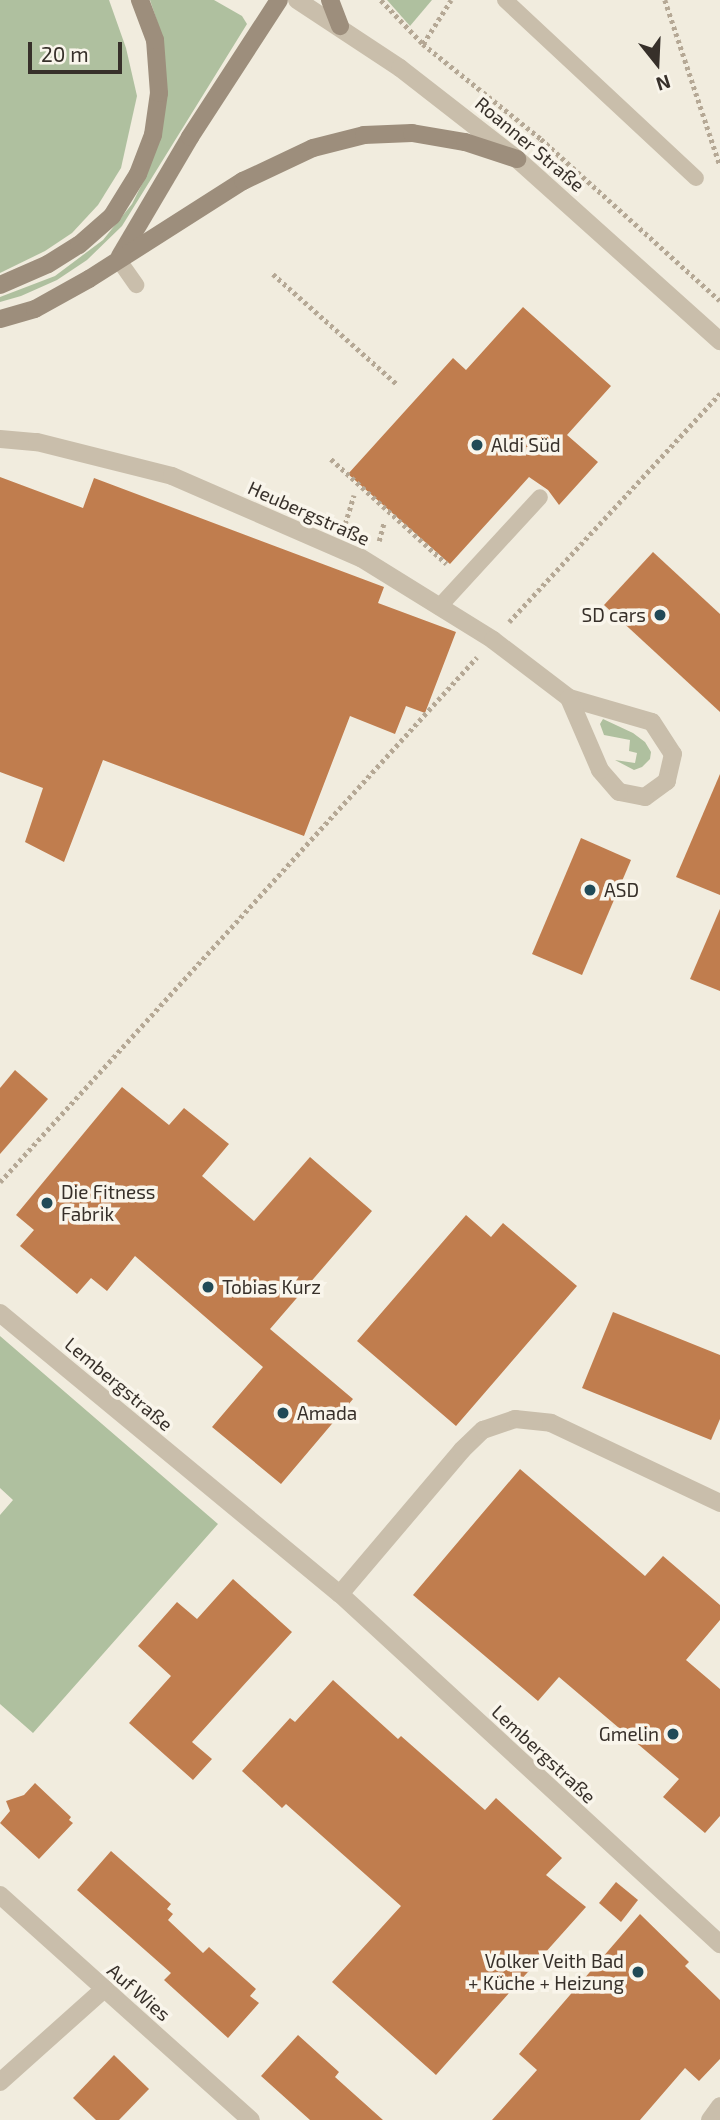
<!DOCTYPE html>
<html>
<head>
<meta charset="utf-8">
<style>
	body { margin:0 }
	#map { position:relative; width:720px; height:2120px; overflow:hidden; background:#f1ecde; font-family:"Exo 2",sans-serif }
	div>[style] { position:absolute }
	.green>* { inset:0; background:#afc09f }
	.building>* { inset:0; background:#c07d4e }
	.path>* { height:4.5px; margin-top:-2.25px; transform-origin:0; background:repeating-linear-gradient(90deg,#b5a895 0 3.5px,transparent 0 7px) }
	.service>* { height:16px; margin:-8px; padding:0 8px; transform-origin:8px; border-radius:8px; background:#c9beab }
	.minor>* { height:18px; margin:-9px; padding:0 9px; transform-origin:9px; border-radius:9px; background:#c9beab }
	.tertiary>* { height:18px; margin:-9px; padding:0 9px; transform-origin:9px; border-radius:9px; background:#c9beab }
	.secondary>* { height:18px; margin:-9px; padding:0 9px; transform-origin:9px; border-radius:9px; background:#9d8e7c }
	.dots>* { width:19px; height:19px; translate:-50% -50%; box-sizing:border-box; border:4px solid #f9f5eb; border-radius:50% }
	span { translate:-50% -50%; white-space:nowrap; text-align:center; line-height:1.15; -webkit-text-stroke:7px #f9f5eb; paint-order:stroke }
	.street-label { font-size:19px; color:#37302a }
	.poi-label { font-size:19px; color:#37302a }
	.left { translate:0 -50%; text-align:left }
	.right { translate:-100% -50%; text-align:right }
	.north { position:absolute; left:622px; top:28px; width:70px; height:70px; -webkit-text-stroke:5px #f9f5eb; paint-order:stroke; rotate:162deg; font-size:19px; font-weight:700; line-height:28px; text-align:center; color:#37302a }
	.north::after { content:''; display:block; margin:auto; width:24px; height:32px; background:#37302a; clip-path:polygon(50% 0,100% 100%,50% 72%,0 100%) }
	.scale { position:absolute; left:28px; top:42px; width:94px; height:32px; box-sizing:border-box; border:4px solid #37302a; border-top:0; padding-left:9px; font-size:21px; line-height:24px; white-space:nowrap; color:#37302a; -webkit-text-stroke:5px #f9f5eb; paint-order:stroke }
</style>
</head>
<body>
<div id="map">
	<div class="green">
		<div style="clip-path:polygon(0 0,109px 0,126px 48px,137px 96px,121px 168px,98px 205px,72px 233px,45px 251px,0 273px)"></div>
		<div style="clip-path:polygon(150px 0,214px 0,242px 16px,247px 24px,122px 226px,87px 260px,57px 280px,21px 296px,0 302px,0 297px,55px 276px,103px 240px,132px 204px,147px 174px,163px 39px)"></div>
		<div style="clip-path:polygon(387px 0,432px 0,410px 26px)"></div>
		<div style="clip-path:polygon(603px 719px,633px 733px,645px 742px,651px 752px,650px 759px,642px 767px,634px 770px,615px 760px,635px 763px,637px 753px,629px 751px,630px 740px,604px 735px,600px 724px)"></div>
		<div style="clip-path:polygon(0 1336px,218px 1524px,33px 1733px,0 1704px,0 1515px,13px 1500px,0 1488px)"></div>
	</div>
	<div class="building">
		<div style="clip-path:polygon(523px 307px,611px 386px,567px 435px,598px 462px,559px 505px,548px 490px,529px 477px,450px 564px,348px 474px,453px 358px,466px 370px)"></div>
		<div style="clip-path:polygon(0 477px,83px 508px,94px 478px,384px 587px,378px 603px,456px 632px,425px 713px,406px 706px,395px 734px,350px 716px,304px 836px,103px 760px,64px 862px,25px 842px,43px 788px,0 772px)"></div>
		<div style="clip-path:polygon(653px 552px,720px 614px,720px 712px,604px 605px)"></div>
		<div style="clip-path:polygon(720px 774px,720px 895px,676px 877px)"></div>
		<div style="clip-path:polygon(581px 838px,631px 860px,582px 975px,532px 954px)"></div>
		<div style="clip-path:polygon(720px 909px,720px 991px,690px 979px)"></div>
		<div style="clip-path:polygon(15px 1070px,48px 1099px,0 1154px,0 1088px)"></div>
		<div style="clip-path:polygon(122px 1087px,169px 1125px,184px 1108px,229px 1144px,202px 1176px,254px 1221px,310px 1157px,372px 1211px,270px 1329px,353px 1399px,281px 1484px,212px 1427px,263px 1367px,135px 1256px,107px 1291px,91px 1278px,77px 1294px,20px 1246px,34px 1230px,16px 1215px)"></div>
		<div style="clip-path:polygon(466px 1215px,491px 1237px,503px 1223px,577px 1286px,456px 1426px,357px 1341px)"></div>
		<div style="clip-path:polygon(613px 1312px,720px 1355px,720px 1419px,711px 1440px,582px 1388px)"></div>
		<div style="clip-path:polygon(520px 1469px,645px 1576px,663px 1556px,720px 1605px,720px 1620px,686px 1660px,720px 1689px,720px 1816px,705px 1833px,663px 1797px,679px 1779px,559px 1677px,538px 1701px,413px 1595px)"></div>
		<div style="clip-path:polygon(233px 1579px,292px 1632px,192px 1742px,212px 1759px,193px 1780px,129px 1723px,171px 1676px,138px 1646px,177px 1602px,197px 1619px)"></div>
		<div style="clip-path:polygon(333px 1680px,398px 1739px,401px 1736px,485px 1810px,496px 1798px,562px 1858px,546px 1875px,586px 1907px,436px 2075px,332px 1982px,401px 1906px,286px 1804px,282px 1808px,242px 1771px,290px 1718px,295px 1722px)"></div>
		<div style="clip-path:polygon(35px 1783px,71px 1817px,69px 1820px,73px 1823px,39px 1859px,0 1823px,10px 1811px,6px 1801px,24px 1795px)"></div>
		<div style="clip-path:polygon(111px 1851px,171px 1904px,167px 1909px,173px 1914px,168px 1920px,203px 1953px,209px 1947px,256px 1989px,250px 1996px,259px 2003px,228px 2038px,164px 1980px,171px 1973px,77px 1890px)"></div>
		<div style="clip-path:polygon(616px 1882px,638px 1900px,621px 1922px,599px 1903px)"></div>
		<div style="clip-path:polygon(640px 1914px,689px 1962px,685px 1966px,720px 2000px,720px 2059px,699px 2081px,685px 2068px,640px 2120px,492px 2120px,537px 2070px,519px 2054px)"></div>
		<div style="clip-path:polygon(298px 2035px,339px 2072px,335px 2077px,383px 2120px,310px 2120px,261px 2076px)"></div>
		<div style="clip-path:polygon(114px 2055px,149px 2089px,119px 2120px,96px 2120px,73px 2098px)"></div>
	</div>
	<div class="path">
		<div style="left:381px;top:0;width:61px;rotate:46.3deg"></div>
		<div style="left:423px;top:44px;width:151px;rotate:38.8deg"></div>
		<div style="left:541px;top:139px;width:241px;rotate:42.1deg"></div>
		<div style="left:665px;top:0;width:174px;rotate:71.6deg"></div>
		<div style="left:423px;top:44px;width:52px;rotate:-57.5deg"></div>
		<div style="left:273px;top:274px;width:167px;rotate:41.6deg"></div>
		<div style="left:331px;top:459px;width:156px;rotate:42.2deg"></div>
		<div style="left:345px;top:524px;width:30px;rotate:-73deg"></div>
		<div style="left:379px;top:541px;width:20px;rotate:-75deg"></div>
		<div style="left:509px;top:622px;width:311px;rotate:-47.3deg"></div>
		<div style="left:0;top:1182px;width:709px;rotate:-47.74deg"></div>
	</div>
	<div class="service">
		<div style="left:505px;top:0;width:261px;rotate:43deg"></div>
		<div style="left:118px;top:259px;width:32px;rotate:55deg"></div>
		<div style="left:439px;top:607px;width:149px;rotate:-47.4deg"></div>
	</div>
	<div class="minor">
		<div style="left:0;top:439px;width:37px;rotate:5deg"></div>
		<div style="left:37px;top:442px;width:139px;rotate:14.1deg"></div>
		<div style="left:172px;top:476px;width:206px;rotate:23.5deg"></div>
		<div style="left:361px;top:558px;width:155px;rotate:31.8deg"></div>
		<div style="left:493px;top:640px;width:96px;rotate:37.3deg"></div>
		<div style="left:569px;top:698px;width:86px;rotate:16.1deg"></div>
		<div style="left:652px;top:722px;width:38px;rotate:57deg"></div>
		<div style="left:673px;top:754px;width:28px;rotate:103deg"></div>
		<div style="left:667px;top:781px;width:27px;rotate:144deg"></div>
		<div style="left:645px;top:797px;width:26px;rotate:-169deg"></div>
		<div style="left:619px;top:792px;width:29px;rotate:-131deg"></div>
		<div style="left:600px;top:770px;width:78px;rotate:-113.3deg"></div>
		<div style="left:0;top:1313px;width:441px;rotate:39.6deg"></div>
		<div style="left:340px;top:1594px;width:517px;rotate:42.65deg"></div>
		<div style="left:340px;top:1594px;width:189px;rotate:-49.7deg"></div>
		<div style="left:462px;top:1450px;width:29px;rotate:-44deg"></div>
		<div style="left:483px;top:1430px;width:34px;rotate:-19deg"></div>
		<div style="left:515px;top:1419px;width:36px;rotate:6deg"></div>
		<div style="left:551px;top:1423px;width:187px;rotate:25.3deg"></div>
		<div style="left:0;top:1895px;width:337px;rotate:41.9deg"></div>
		<div style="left:0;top:2082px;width:140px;rotate:-41.8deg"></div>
		<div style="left:710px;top:2120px;width:17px;rotate:-54deg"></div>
	</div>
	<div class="tertiary">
		<div style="left:297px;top:0;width:123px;rotate:33.4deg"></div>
		<div style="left:400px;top:68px;width:148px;rotate:37.9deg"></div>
		<div style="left:517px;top:159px;width:273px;rotate:41.9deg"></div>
	</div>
	<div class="secondary">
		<div style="left:330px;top:0;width:28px;rotate:69deg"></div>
		<div style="left:120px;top:256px;width:138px;rotate:-59.5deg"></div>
		<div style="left:190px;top:137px;width:163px;rotate:-57deg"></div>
		<div style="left:0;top:285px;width:52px;rotate:-23.6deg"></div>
		<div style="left:48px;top:264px;width:36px;rotate:-32deg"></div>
		<div style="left:79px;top:245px;width:44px;rotate:-41.3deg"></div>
		<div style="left:112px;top:216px;width:49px;rotate:-58.2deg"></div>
		<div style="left:138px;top:174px;width:42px;rotate:-69deg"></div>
		<div style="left:153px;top:135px;width:42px;rotate:-81.9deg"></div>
		<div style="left:159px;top:93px;width:53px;rotate:-94.3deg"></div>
		<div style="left:155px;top:40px;width:43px;rotate:-110.6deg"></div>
		<div style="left:0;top:319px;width:36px;rotate:-16deg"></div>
		<div style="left:35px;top:309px;width:62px;rotate:-29.1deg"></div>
		<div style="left:89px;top:279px;width:183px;rotate:-32.5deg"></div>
		<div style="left:243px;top:181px;width:77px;rotate:-25.2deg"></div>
		<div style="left:313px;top:148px;width:53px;rotate:-14.3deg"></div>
		<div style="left:364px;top:135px;width:48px;rotate:-2.4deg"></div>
		<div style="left:412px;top:133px;width:54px;rotate:9.6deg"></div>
		<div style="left:465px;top:142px;width:55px;rotate:18.1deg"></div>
	</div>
	<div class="dots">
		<div style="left:477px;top:445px;background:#214a57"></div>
		<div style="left:660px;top:615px;background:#214a57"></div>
		<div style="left:590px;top:890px;background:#214a57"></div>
		<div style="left:47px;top:1203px;background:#214a57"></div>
		<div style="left:208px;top:1287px;background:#214a57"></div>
		<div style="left:283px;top:1413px;background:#214a57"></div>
		<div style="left:673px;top:1734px;background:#214a57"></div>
		<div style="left:638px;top:1972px;background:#214a57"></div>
	</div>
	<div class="street-label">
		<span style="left:530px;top:144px;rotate:40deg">Roanner Straße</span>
		<span style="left:309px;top:513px;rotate:24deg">Heubergstraße</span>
		<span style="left:119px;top:1384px;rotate:40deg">Lembergstraße</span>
		<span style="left:544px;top:1754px;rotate:43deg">Lembergstraße</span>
		<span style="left:139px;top:1992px;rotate:41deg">Auf Wies</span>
	</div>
	<div class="poi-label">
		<span class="left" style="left:491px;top:445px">Aldi Süd</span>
		<span class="right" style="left:646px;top:615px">SD cars</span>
		<span class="left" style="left:604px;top:890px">ASD</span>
		<span class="left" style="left:61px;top:1203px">Die Fitness<br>Fabrik</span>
		<span class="left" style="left:222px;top:1287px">Tobias Kurz</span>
		<span class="left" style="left:297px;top:1413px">Amada</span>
		<span class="right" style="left:659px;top:1734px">Gmelin</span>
		<span class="right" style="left:624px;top:1972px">Volker Veith Bad<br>+ Küche + Heizung</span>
	</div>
	<div class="north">N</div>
	<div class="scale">20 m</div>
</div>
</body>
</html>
